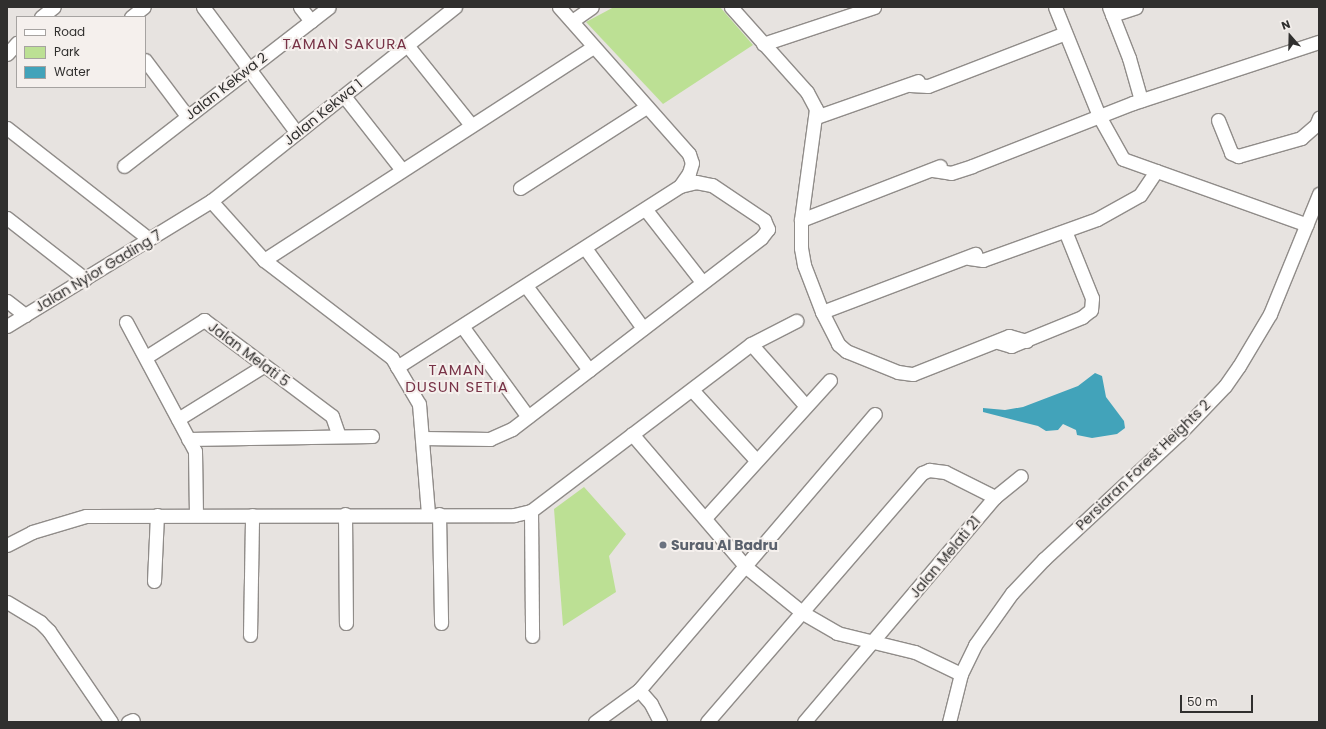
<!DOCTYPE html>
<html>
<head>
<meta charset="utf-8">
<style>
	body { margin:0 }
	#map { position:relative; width:1326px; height:729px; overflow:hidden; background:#e7e3e0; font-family:Poppins,sans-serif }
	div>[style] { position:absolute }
	.green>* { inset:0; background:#bce094 }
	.water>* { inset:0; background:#42a3ba }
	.roads { filter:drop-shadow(1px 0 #908c89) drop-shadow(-1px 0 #908c89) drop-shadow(0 1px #908c89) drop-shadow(0 -1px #908c89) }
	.minor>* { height:13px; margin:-6.5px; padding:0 6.5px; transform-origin:6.5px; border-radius:6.5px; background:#fff }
	.dots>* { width:11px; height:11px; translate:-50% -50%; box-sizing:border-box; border:2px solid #f5f0ed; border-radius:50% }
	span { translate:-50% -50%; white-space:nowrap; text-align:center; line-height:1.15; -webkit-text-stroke:4px #f5f0ed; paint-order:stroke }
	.street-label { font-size:14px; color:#302f2e }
	.worship-label { font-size:14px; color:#5b616d; font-weight:700 }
	.left { translate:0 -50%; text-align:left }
	.neighbourhood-label { font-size:15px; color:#783347; letter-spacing:1px }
	.frame { position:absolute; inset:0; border:8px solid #302f2e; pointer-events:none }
	.legend { position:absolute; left:16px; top:16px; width:130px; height:72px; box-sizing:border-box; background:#f5f0ed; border:1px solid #a6a3a1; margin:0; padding:5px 7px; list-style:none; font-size:12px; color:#302f2e }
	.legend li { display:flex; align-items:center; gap:8px; height:20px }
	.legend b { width:20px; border:1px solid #a6a3a1 }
	.north { position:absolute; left:1270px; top:16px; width:40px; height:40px; -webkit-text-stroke:3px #f5f0ed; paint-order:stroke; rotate:340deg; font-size:11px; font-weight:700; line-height:16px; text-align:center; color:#302f2e }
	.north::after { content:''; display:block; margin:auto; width:14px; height:18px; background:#302f2e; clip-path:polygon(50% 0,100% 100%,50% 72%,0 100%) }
	.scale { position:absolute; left:1180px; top:695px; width:73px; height:18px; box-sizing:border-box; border:2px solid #302f2e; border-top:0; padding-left:5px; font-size:12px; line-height:14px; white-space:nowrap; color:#302f2e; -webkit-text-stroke:3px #f5f0ed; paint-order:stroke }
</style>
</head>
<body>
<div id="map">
	<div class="green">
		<div style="clip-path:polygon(614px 7px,720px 7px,753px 45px,663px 104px,586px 22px)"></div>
		<div style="clip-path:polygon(584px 487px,626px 534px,609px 556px,616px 592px,563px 626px,554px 509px)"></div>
	</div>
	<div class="water">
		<div style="clip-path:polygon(1095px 373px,1102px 376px,1106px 397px,1124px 421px,1125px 428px,1117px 434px,1092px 438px,1077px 435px,1076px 430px,1063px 424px,1058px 430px,1046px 431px,1038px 426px,983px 412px,983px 408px,1005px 410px,1023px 407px,1078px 386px)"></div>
	</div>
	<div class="roads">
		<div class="minor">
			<div style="left:203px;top:7px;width:157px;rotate:53.3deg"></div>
			<div style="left:300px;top:7px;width:18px;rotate:52deg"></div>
			<div style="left:559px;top:7px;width:196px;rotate:48.5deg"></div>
			<div style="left:689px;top:154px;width:9px;rotate:72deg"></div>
			<div style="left:692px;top:163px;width:10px;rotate:107deg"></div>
			<div style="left:689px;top:173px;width:16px;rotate:125deg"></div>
			<div style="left:731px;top:7px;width:114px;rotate:48.2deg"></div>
			<div style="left:807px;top:92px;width:19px;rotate:62deg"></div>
			<div style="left:816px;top:109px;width:112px;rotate:97.7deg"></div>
			<div style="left:801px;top:220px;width:28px;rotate:90deg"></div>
			<div style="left:801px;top:248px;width:17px;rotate:80deg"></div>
			<div style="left:804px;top:265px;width:50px;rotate:69deg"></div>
			<div style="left:822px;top:312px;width:36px;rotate:63deg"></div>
			<div style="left:838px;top:344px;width:11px;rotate:41deg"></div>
			<div style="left:846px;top:351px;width:56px;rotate:22deg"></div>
			<div style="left:898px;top:372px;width:15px;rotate:8deg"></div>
			<div style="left:913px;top:374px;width:103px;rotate:-21.6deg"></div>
			<div style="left:1009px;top:336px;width:18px;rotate:16deg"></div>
			<div style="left:1055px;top:7px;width:118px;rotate:68deg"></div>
			<div style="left:1099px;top:116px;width:49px;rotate:60.8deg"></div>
			<div style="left:1123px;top:159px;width:195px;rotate:19.7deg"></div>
			<div style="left:1109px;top:7px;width:55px;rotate:68.6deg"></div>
			<div style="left:1129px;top:58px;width:44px;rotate:74.1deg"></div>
			<div style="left:1112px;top:15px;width:25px;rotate:-18deg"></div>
			<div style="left:41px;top:17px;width:16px;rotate:-38deg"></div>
			<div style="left:131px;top:17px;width:16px;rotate:-38deg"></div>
			<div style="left:572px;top:21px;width:24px;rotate:-35deg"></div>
			<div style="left:763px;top:44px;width:117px;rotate:-18.4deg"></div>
			<div style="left:407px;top:45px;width:102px;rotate:51.3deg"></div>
			<div style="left:7px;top:54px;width:15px;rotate:-48deg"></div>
			<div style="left:145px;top:60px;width:70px;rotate:53.1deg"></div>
			<div style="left:910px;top:85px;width:18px;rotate:3deg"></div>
			<div style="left:928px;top:86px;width:147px;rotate:-21.1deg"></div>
			<div style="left:344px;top:96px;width:94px;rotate:51.9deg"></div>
			<div style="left:816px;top:117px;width:108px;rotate:-19.4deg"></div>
			<div style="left:1218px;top:120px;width:35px;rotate:68deg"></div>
			<div style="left:1231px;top:153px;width:8px;rotate:23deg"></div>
			<div style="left:1238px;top:156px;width:66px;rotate:-15.9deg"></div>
			<div style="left:1301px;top:138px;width:20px;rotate:-41deg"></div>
			<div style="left:1316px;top:125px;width:8px;rotate:-67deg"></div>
			<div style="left:7px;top:128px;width:180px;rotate:38deg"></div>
			<div style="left:124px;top:166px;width:259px;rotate:-37.8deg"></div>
			<div style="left:933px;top:170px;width:18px;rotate:9deg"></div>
			<div style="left:951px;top:173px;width:22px;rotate:-18deg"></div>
			<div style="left:972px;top:166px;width:173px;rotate:-21.4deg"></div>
			<div style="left:1133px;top:103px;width:196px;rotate:-18.2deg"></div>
			<div style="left:520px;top:188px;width:150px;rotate:-32.7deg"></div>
			<div style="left:211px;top:201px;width:79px;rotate:48.1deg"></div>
			<div style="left:264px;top:260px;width:161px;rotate:37.4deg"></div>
			<div style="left:392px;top:358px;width:53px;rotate:59.6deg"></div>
			<div style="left:419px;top:404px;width:110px;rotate:85.3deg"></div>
			<div style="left:646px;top:210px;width:91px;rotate:52.1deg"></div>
			<div style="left:7px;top:218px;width:99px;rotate:38deg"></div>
			<div style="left:801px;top:220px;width:149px;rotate:-21.2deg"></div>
			<div style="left:585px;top:248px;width:99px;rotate:54.1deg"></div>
			<div style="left:969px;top:258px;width:14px;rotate:8deg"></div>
			<div style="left:983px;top:260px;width:121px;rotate:-19.8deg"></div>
			<div style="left:1097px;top:219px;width:49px;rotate:-29.2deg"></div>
			<div style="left:1140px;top:195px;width:29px;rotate:-56deg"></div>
			<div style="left:264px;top:260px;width:392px;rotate:-32.9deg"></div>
			<div style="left:526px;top:286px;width:105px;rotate:53.1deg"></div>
			<div style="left:7px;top:301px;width:23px;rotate:38deg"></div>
			<div style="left:822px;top:312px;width:164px;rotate:-20.8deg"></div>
			<div style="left:126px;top:322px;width:146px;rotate:61.9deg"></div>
			<div style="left:195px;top:451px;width:64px;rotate:89.1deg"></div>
			<div style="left:7px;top:326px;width:239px;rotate:-31.5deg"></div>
			<div style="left:211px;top:201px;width:312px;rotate:-38.5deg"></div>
			<div style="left:462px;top:326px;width:112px;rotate:54deg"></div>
			<div style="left:998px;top:342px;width:14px;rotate:17deg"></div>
			<div style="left:1011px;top:346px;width:77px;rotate:-22.2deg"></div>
			<div style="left:1082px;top:317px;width:11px;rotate:-38deg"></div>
			<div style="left:1091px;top:310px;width:12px;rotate:-85deg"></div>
			<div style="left:1092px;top:298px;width:72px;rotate:-111.9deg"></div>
			<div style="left:751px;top:344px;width:81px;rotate:48.5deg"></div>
			<div style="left:146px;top:357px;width:69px;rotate:-32.5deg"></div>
			<div style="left:204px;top:320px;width:160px;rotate:36.9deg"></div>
			<div style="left:332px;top:416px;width:21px;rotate:71deg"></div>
			<div style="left:397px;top:367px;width:336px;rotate:-32.6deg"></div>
			<div style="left:680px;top:186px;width:16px;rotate:-14deg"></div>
			<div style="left:696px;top:182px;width:16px;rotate:11deg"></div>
			<div style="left:712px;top:185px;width:63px;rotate:33.9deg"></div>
			<div style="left:764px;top:220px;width:10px;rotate:66deg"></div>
			<div style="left:768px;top:229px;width:11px;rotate:128deg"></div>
			<div style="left:761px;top:238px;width:314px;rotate:142.5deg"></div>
			<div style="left:512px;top:429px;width:24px;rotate:156deg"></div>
			<div style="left:490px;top:439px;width:68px;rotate:-179.2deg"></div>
			<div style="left:693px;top:391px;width:93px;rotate:47.6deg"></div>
			<div style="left:178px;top:419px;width:100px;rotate:-31.9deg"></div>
			<div style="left:632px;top:434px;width:175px;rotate:49.4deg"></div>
			<div style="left:746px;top:567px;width:73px;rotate:38.9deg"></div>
			<div style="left:803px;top:613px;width:39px;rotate:30deg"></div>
			<div style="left:837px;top:633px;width:80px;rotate:13.7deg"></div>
			<div style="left:915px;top:652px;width:51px;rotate:25.6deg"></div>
			<div style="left:188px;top:439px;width:184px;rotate:-0.9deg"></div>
			<div style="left:531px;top:511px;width:125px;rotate:89.5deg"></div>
			<div style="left:345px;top:514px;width:109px;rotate:89.5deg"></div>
			<div style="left:439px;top:514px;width:109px;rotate:88.9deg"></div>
			<div style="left:705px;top:518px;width:186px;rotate:-47.8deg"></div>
			<div style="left:7px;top:545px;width:28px;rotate:-27deg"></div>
			<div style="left:32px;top:532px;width:56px;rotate:-16.5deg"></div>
			<div style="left:86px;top:516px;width:428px;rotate:-0.1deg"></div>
			<div style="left:514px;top:515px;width:17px;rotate:-13deg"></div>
			<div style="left:531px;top:511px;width:276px;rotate:-37.2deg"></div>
			<div style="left:751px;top:344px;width:51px;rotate:-27.1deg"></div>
			<div style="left:154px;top:581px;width:66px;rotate:-87.4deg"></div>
			<div style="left:7px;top:602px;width:39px;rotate:31deg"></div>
			<div style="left:40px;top:622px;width:13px;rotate:45deg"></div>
			<div style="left:49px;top:631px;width:110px;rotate:55.7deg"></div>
			<div style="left:250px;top:635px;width:120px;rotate:-89deg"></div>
			<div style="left:639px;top:690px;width:18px;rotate:49deg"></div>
			<div style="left:651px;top:704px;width:20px;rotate:63deg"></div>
			<div style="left:128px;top:722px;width:5px;rotate:-22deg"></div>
			<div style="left:595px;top:722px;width:54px;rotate:-36deg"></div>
			<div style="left:639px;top:690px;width:363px;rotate:-49.5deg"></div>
			<div style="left:707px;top:722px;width:329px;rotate:-49.2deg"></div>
			<div style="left:922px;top:473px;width:8px;rotate:-23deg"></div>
			<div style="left:929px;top:470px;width:16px;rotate:7deg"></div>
			<div style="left:945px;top:472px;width:56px;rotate:26.6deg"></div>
			<div style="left:804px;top:722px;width:295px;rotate:-49.7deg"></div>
			<div style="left:995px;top:497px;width:33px;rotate:-39deg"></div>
			<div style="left:949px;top:722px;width:49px;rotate:-76deg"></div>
			<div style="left:961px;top:674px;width:32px;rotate:-64deg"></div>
			<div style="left:975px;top:645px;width:64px;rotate:-54.6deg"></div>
			<div style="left:1012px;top:593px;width:47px;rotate:-46.7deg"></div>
			<div style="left:1044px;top:559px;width:184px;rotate:-42.8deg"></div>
			<div style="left:1179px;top:434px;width:66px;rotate:-46.2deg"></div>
			<div style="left:1225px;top:386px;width:24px;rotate:-55deg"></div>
			<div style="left:1239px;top:366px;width:61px;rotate:-59.2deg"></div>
			<div style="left:1270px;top:314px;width:130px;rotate:-67.8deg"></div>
		</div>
	</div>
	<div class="dots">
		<div style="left:663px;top:545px;background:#6b7280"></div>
	</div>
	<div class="street-label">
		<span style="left:226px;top:86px;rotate:-38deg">Jalan Kekwa 2</span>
		<span style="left:323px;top:112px;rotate:-39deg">Jalan Kekwa 1</span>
		<span style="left:98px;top:271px;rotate:-31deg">Jalan Nyior Gading 7</span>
		<span style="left:249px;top:354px;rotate:37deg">Jalan Melati 5</span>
		<span style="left:1143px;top:465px;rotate:-44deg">Persiaran Forest Heights 2</span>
		<span style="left:945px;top:557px;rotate:-50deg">Jalan Melati 21</span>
	</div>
	<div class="worship-label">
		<span class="left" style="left:671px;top:545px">Surau Al Badru</span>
	</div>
	<div class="neighbourhood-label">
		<span style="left:345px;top:44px">TAMAN SAKURA</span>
		<span style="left:457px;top:378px">TAMAN<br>DUSUN SETIA</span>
	</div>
	<div class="frame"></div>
	<ul class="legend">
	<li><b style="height:5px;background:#fff"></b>Road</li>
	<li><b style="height:11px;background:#bce094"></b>Park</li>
	<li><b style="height:11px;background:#42a3ba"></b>Water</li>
	</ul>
	<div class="north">N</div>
	<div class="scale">50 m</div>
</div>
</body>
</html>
